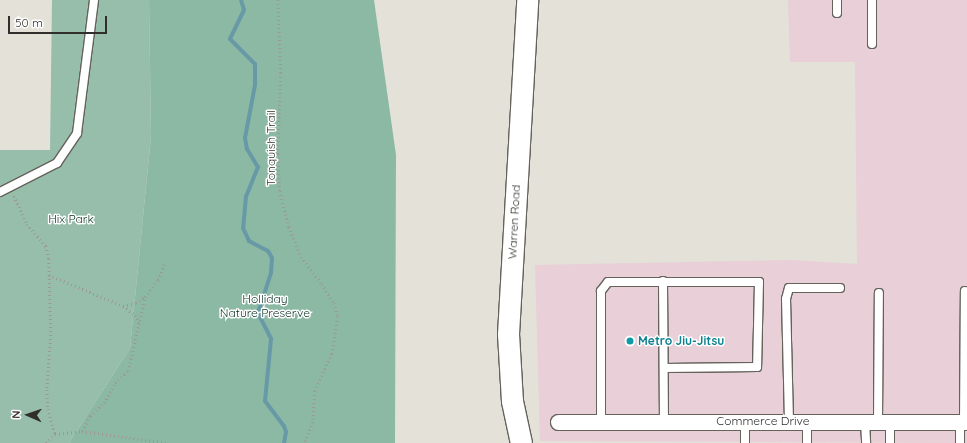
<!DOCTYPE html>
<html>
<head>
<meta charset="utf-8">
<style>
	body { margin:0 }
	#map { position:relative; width:967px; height:443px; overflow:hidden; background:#e3e1d8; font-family:Quicksand,sans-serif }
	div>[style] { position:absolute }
	.industrial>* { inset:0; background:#e8cfd8 }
	.green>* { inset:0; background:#97beab }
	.forest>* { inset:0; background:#8cb9a4 }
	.stream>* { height:4px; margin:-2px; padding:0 2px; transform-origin:2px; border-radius:2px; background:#6899a7 }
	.path>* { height:2.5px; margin-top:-1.25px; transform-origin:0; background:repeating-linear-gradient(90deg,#9a9992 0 1px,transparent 0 4px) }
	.roads { filter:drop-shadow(1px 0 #64625b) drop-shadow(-1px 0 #64625b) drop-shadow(0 1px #64625b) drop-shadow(0 -1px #64625b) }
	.service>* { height:8px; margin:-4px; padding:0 4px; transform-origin:4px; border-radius:4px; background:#fff }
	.minor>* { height:15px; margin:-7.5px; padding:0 7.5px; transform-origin:7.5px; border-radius:7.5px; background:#fff }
	.secondary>* { height:21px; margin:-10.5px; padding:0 10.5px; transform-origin:10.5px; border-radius:10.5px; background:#fff }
	.dots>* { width:11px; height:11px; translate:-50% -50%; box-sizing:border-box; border:2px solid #fff; border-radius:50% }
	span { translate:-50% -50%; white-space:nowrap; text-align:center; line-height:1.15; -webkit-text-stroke:3px #fff; paint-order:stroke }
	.street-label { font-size:12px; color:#302f2c }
	.park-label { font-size:12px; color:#0c3325 }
	.culture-label { font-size:12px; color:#0d838f; font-weight:700 }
	.left { translate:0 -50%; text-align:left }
	.north { position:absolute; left:8px; top:395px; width:40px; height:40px; -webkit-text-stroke:3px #fff; paint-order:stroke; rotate:272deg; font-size:11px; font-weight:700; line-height:16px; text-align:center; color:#302f2c }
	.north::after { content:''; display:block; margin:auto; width:14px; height:18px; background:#302f2c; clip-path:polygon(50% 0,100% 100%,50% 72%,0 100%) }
	.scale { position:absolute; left:8px; top:16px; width:99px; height:18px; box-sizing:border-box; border:2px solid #302f2c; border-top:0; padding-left:5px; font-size:12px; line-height:14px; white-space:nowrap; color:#302f2c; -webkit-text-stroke:3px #fff; paint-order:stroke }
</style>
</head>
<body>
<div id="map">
	<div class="industrial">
		<div style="clip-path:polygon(788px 0,967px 0,967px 443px,540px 441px,535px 265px,791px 260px,857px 264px,855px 62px,790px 62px)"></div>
	</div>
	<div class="green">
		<div style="clip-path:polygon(52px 0,149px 0,151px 136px,130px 348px,69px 443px,0 443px,0 150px,50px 150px)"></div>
	</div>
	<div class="forest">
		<div style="clip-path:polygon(149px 0,374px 0,396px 155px,395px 443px,69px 443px,130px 348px,151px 136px)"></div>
	</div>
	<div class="stream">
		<div style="left:241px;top:0;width:10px;rotate:73deg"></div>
		<div style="left:244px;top:10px;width:32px;rotate:116deg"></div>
		<div style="left:230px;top:39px;width:35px;rotate:45deg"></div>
		<div style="left:255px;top:64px;width:21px;rotate:90deg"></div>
		<div style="left:255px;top:85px;width:54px;rotate:100.7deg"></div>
		<div style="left:245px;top:138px;width:11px;rotate:80deg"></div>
		<div style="left:247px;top:149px;width:21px;rotate:59deg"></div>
		<div style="left:258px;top:167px;width:31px;rotate:112deg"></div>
		<div style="left:246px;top:196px;width:32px;rotate:95deg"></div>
		<div style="left:243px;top:228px;width:14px;rotate:65deg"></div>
		<div style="left:249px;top:241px;width:21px;rotate:28deg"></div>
		<div style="left:268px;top:251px;width:8px;rotate:60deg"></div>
		<div style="left:272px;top:258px;width:15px;rotate:94deg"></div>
		<div style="left:271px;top:273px;width:42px;rotate:108deg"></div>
		<div style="left:258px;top:313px;width:29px;rotate:63deg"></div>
		<div style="left:271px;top:339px;width:62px;rotate:95.5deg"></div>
		<div style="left:265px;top:401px;width:31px;rotate:53deg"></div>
		<div style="left:284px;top:426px;width:6px;rotate:72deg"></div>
		<div style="left:286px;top:432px;width:11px;rotate:100deg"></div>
	</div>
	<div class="path">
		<div style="left:278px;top:0;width:73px;rotate:87.6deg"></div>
		<div style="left:281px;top:73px;width:81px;rotate:92.1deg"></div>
		<div style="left:278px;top:154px;width:37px;rotate:87deg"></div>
		<div style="left:280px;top:191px;width:37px;rotate:76deg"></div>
		<div style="left:289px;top:227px;width:32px;rotate:68deg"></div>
		<div style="left:301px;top:257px;width:34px;rotate:52deg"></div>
		<div style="left:322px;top:284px;width:22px;rotate:58deg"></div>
		<div style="left:334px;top:303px;width:15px;rotate:74deg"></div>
		<div style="left:338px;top:317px;width:37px;rotate:99deg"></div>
		<div style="left:332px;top:354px;width:41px;rotate:114.7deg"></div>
		<div style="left:315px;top:391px;width:31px;rotate:94deg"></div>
		<div style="left:313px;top:422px;width:22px;rotate:111deg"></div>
		<div style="left:14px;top:196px;width:31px;rotate:65deg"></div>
		<div style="left:27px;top:224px;width:29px;rotate:49deg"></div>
		<div style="left:46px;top:246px;width:13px;rotate:77deg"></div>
		<div style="left:49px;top:259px;width:76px;rotate:88.5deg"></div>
		<div style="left:51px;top:335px;width:55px;rotate:94.2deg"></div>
		<div style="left:47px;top:390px;width:19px;rotate:87deg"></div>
		<div style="left:48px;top:409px;width:26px;rotate:74deg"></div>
		<div style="left:49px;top:275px;width:80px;rotate:22.7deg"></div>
		<div style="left:123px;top:306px;width:15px;rotate:37deg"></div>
		<div style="left:135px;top:315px;width:10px;rotate:61deg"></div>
		<div style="left:123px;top:306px;width:13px;rotate:-13deg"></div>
		<div style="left:136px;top:303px;width:10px;rotate:-37deg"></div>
		<div style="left:82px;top:431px;width:17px;rotate:-62deg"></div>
		<div style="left:90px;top:416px;width:19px;rotate:-43deg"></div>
		<div style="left:104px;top:403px;width:23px;rotate:-61deg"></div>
		<div style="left:115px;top:383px;width:18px;rotate:-43deg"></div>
		<div style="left:128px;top:371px;width:76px;rotate:-77.1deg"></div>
		<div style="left:145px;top:297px;width:21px;rotate:-53deg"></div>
		<div style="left:158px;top:280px;width:19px;rotate:-69deg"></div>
		<div style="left:46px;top:443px;width:13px;rotate:-45deg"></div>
		<div style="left:55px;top:434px;width:27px;rotate:-6deg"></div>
		<div style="left:82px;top:431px;width:86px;rotate:8deg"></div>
	</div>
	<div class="roads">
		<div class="service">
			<div style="left:872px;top:0;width:44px;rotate:90deg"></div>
			<div style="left:837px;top:13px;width:13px;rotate:-90deg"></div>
			<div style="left:0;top:192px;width:64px;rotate:-27deg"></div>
			<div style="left:57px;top:163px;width:36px;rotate:-56deg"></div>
			<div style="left:77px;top:133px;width:134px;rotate:-82.7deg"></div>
			<div style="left:663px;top:281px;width:141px;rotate:89.6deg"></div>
			<div style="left:789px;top:421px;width:122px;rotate:-91.4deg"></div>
			<div style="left:786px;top:299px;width:11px;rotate:-75deg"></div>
			<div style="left:789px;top:288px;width:51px"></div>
			<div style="left:807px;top:421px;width:22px;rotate:90deg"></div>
			<div style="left:865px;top:421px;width:22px;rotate:87deg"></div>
			<div style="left:878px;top:421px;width:128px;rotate:-89.6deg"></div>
			<div style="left:601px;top:422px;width:131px;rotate:-90deg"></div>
			<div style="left:601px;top:291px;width:11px;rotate:-52deg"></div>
			<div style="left:608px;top:282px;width:151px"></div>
			<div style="left:759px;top:282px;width:85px;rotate:91.3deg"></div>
			<div style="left:757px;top:367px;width:93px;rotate:179.4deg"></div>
			<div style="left:964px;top:422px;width:131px;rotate:-89.6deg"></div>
			<div style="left:745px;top:443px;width:21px;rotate:-90deg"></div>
			<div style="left:890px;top:443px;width:22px;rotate:-90deg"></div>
			<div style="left:960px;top:443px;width:21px;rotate:-90deg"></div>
		</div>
		<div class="minor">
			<div style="left:558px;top:422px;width:409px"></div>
		</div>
		<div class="secondary">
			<div style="left:521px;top:443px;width:43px;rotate:-102.1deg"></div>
			<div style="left:512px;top:401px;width:67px;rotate:-93.4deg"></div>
			<div style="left:508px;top:334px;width:335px;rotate:-86.7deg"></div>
		</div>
	</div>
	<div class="dots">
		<div style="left:630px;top:341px;background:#0f9aa8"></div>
	</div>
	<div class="street-label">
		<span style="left:271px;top:148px;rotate:-90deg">Tonquish Trail</span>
		<span style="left:514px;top:222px;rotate:-87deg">Warren Road</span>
		<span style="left:763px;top:421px">Commerce Drive</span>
	</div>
	<div class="park-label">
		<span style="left:71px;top:219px">Hix Park</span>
		<span style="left:265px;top:306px">Holliday<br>Nature Preserve</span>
	</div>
	<div class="culture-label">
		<span class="left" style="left:638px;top:341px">Metro Jiu-Jitsu</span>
	</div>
	<div class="north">N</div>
	<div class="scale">50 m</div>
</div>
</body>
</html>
